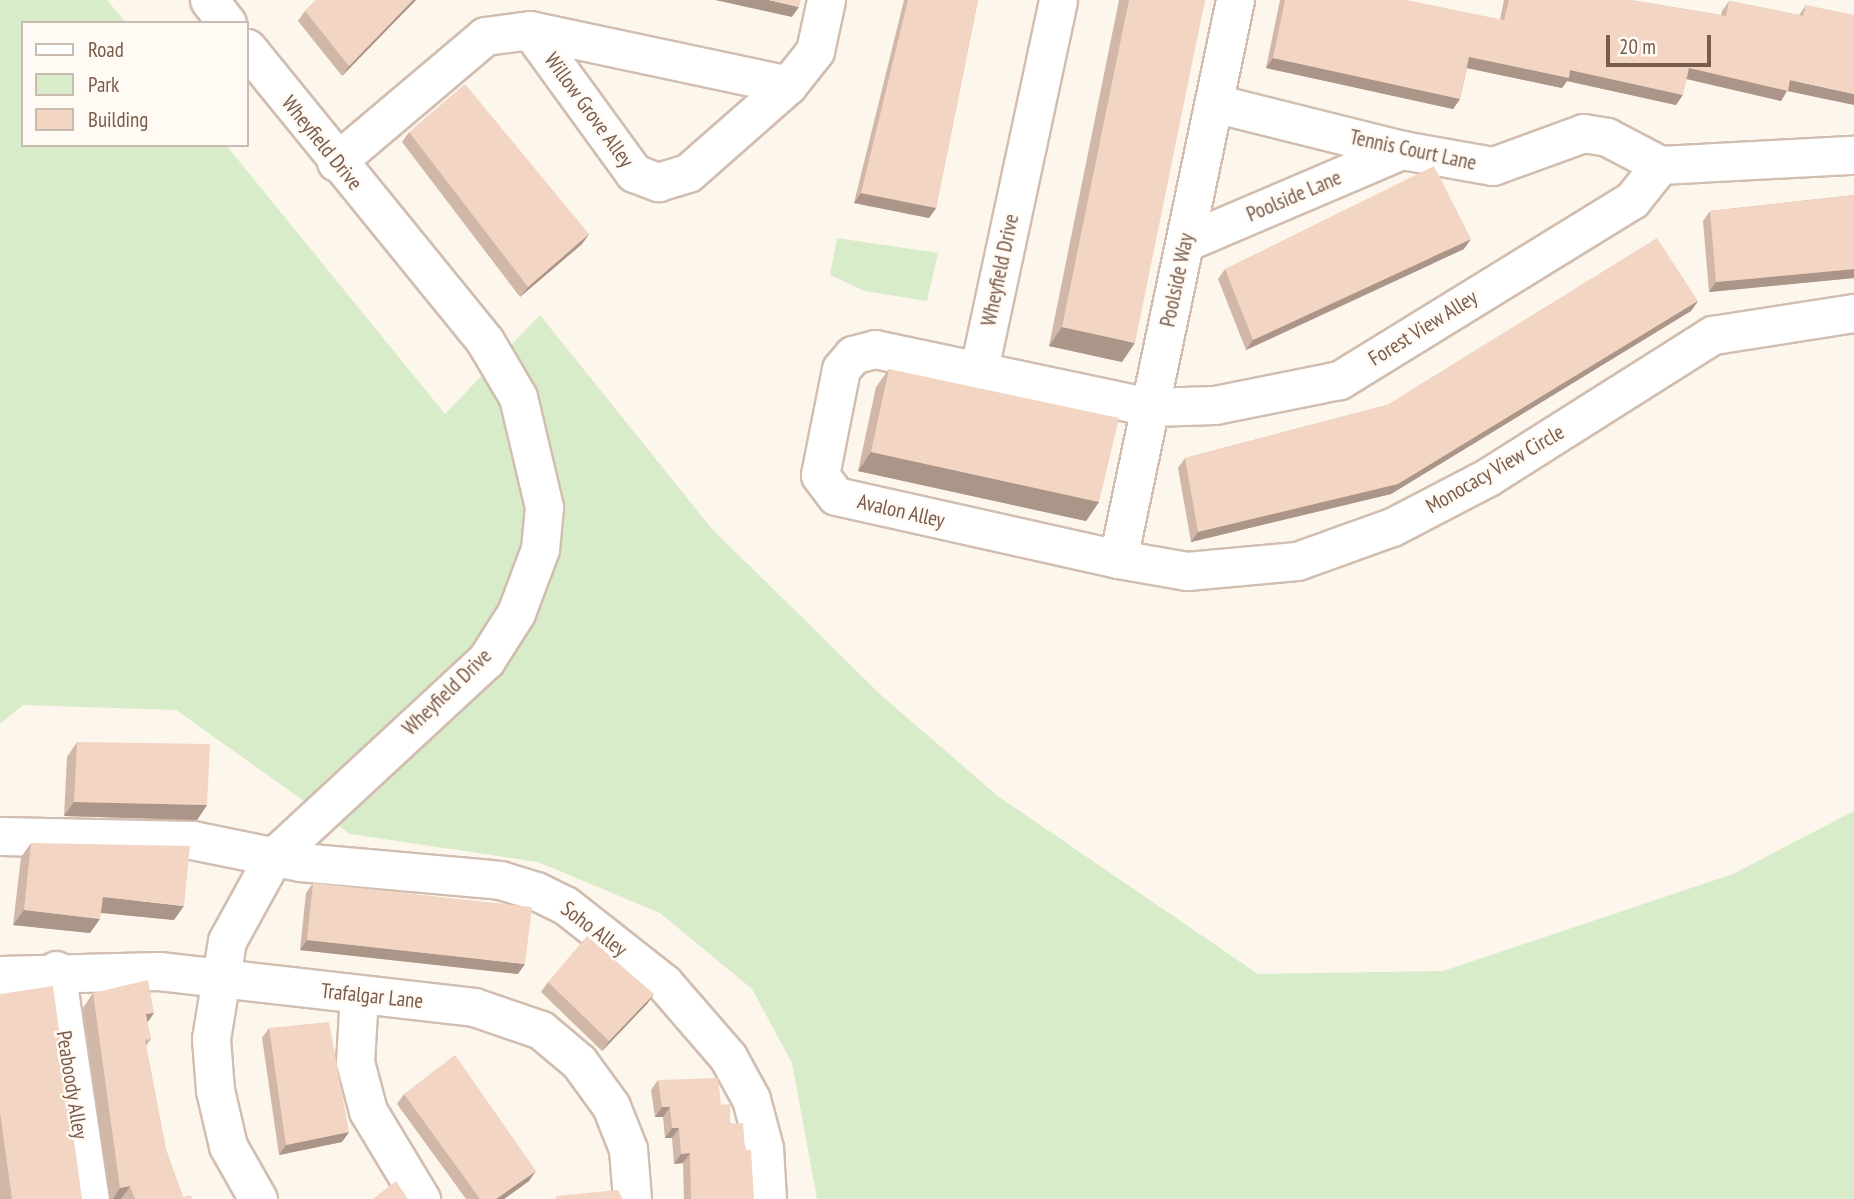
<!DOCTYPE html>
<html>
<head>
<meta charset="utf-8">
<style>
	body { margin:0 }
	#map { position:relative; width:1854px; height:1199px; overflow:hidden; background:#fdf6ec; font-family:"PT Sans Narrow",sans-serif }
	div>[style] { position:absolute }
	.green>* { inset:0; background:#d8ecc9 }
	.roads { filter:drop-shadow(2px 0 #d1beb0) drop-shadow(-2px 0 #d1beb0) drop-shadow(0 2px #d1beb0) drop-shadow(0 -2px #d1beb0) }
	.minor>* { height:37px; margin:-18.5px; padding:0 18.5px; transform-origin:18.5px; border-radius:18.5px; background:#fff }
	.wall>* { inset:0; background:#d1b7a8 }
	.shaded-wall>* { inset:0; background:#aa9588 }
	.building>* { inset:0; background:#f3d5c3 }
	span { translate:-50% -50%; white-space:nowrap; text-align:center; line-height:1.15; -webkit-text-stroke:5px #fffaf3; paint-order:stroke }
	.street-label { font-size:21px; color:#7a5c4d }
	.legend { position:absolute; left:21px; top:21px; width:228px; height:126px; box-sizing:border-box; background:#fffaf3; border:2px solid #cabbb1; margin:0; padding:9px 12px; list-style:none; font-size:21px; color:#7a5c4d }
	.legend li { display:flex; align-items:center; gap:14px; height:35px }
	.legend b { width:35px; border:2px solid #cabbb1 }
	.scale { position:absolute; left:1606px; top:35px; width:105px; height:32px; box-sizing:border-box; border:4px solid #7a5c4d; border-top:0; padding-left:9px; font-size:21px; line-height:24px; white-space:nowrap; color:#7a5c4d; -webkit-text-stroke:5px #fffaf3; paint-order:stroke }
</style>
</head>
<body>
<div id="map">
	<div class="green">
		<div style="clip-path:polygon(0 0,107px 0,126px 23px,23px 23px,23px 145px,226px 145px,445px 414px,540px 315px,712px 529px,883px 697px,999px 797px,1258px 974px,1443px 971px,1733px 874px,1854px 811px,1854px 1199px,817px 1199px,792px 1063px,752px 989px,660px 913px,538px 862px,350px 834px,176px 710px,23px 705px,0 724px)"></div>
		<div style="clip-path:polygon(837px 238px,938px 253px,927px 301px,864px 291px,830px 275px)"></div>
	</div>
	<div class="roads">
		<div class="minor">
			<div style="left:209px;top:0;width:29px;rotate:52deg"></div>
			<div style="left:530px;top:30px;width:177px;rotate:54deg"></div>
			<div style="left:634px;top:173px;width:26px;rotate:21deg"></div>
			<div style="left:658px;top:182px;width:31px;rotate:-17deg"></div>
			<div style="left:688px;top:173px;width:133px;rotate:-41.3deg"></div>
			<div style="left:247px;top:48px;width:377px;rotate:50.9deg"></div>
			<div style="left:485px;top:341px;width:65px;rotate:59.5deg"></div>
			<div style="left:518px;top:397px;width:113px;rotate:76.7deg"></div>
			<div style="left:544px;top:507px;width:42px;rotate:95.4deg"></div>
			<div style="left:540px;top:549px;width:68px;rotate:110.6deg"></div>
			<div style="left:516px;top:613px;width:56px;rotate:122.6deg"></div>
			<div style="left:486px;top:660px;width:290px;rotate:137.2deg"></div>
			<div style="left:273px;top:857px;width:96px;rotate:118.7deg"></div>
			<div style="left:227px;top:941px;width:99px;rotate:99.3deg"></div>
			<div style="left:211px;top:1039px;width:51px;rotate:85.5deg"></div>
			<div style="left:215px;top:1090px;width:57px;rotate:76.9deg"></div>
			<div style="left:228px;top:1146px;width:61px;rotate:60.5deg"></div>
			<div style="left:1214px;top:103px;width:194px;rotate:14deg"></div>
			<div style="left:1402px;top:150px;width:92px;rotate:10deg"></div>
			<div style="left:1493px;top:166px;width:96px;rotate:-20.1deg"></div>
			<div style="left:1583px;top:133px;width:24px;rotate:9deg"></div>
			<div style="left:1607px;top:137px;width:60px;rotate:27.8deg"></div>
			<div style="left:1660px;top:165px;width:194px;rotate:-3deg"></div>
			<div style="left:336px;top:162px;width:195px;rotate:-40.2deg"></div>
			<div style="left:485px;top:36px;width:45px;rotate:-7.6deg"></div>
			<div style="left:530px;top:30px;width:264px;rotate:12deg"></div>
			<div style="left:788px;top:85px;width:43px;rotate:-51.5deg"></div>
			<div style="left:815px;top:51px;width:52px;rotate:-77.8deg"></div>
			<div style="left:1660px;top:165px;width:45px;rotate:128.7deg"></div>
			<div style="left:1632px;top:200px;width:344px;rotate:148.4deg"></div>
			<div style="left:1339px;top:380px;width:126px;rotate:168.6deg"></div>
			<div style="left:1215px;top:405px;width:65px;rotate:178.2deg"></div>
			<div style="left:1150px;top:407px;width:281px;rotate:-168.1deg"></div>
			<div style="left:875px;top:349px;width:23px;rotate:165deg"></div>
			<div style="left:853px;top:355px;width:18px;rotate:131deg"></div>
			<div style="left:841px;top:369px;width:108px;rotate:101.2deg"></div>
			<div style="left:820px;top:475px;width:26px;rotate:53deg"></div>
			<div style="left:836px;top:496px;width:289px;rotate:12.6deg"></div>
			<div style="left:1118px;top:559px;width:70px;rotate:9.9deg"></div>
			<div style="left:1187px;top:571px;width:110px;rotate:-5.2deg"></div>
			<div style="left:1297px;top:561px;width:101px;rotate:-19.7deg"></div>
			<div style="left:1392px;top:527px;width:108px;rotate:-27.5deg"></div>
			<div style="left:1488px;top:477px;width:266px;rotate:-32.3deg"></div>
			<div style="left:1713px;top:335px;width:143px;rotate:-8.9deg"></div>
			<div style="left:1186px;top:242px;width:235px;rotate:-23.1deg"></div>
			<div style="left:979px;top:369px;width:377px;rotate:-77.9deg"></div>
			<div style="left:1118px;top:559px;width:571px;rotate:-78.18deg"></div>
			<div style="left:0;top:836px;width:192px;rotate:1.2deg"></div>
			<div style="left:192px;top:840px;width:110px;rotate:11.5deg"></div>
			<div style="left:300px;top:862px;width:201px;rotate:5.1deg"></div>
			<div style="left:500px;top:880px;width:38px;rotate:17deg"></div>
			<div style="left:536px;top:891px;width:32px;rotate:26deg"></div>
			<div style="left:565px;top:905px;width:126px;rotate:38.2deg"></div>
			<div style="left:664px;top:983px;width:98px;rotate:49.1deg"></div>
			<div style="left:728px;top:1057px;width:48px;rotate:61.3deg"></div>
			<div style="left:751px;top:1099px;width:51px;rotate:75.1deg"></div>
			<div style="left:764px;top:1148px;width:51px;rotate:86.6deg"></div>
			<div style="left:56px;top:970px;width:232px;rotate:81.6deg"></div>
			<div style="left:0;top:975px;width:159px;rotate:-1.4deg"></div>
			<div style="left:159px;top:971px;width:317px;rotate:6.5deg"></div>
			<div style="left:474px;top:1007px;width:71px;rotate:18.9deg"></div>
			<div style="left:541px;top:1030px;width:50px;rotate:40.1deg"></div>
			<div style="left:579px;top:1062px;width:54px;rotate:54deg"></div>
			<div style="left:611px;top:1106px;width:46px;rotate:68.4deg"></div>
			<div style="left:628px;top:1149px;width:50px;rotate:85.4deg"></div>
			<div style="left:359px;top:995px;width:67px;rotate:93.4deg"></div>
			<div style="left:355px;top:1062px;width:51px;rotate:75.1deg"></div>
			<div style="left:368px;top:1111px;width:103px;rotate:58.9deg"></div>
		</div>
	</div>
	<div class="wall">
		<div style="clip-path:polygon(316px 0,416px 0,342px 76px,298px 21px,305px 11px)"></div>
		<div style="clip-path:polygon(904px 0,978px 0,936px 208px,929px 218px,854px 203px)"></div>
		<div style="clip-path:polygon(1119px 0,1205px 0,1122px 362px,1049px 346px)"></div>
		<div style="clip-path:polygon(1280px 0,1405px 0,1500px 20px,1504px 0,1630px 0,1721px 15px,1722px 11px,1729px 1px,1799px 15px,1806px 5px,1787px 91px,1781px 101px,1687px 79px,1676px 105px,1567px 81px,1562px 88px,1467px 68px,1460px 99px,1453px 109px,1266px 68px)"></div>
		<div style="clip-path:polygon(409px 132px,589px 234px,582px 244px,520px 297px,402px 142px)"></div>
		<div style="clip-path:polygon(1854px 195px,1854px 278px,1709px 292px,1703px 221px,1710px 211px)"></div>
		<div style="clip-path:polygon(1464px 249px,1246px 350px,1218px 279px,1225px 269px)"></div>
		<div style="clip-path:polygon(1698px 301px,1691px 311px,1391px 494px,1191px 542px,1178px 468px,1185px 458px,1387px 405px)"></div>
		<div style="clip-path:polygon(889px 369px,1099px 502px,1086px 521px,858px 471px,876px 387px)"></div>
		<div style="clip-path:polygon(77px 742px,207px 805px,197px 820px,64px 816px,67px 757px)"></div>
		<div style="clip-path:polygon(31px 843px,174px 920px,101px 913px,90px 933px,13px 925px,21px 857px)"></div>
		<div style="clip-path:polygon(313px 883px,518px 974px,300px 950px,306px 893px)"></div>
		<div style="clip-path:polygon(548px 982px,654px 994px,647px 1004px,602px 1051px,541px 992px)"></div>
		<div style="clip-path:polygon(93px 993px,154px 1013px,147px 1023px,151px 1039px,146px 1046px,166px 1150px,183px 1197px,192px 1199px,110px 1199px,83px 1008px)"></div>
		<div style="clip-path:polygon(0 994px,82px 1199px,0 1199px)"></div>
		<div style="clip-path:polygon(269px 1028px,349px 1132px,342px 1142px,279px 1155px,262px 1038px)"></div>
		<div style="clip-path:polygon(658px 1080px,721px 1105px,745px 1150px,754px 1199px,684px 1199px,683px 1163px,674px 1164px,672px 1138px,665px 1138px,663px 1117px,655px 1117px,651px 1090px)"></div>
		<div style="clip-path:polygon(404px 1094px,529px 1181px,504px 1199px,466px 1199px,397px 1104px)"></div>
	</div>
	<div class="shaded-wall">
		<div style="clip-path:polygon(413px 0,416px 0,342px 76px,349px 66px)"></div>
		<div style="clip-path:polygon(715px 0,769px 0,799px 7px,792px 17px)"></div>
		<div style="clip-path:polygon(1469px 57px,1570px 70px,1683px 95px,1676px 105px,1567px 81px,1562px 88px,1462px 67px)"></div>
		<div style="clip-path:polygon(1273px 58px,1460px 99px,1453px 109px,1266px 68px)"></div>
		<div style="clip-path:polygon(1689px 68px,1790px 80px,1854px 94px,1854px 105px,1787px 91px,1781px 101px,1682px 78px)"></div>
		<div style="clip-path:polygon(861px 193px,936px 208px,929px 218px,854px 203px)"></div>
		<div style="clip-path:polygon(589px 234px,582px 244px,520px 297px,528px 287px)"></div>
		<div style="clip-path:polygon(1471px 239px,1464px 249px,1246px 350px,1253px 340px)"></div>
		<div style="clip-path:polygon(1854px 269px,1854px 278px,1709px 292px,1716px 282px)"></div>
		<div style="clip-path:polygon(1698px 301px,1691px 311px,1391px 494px,1191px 542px,1198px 532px)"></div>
		<div style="clip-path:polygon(1062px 327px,1135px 343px,1122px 362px,1049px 346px)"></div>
		<div style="clip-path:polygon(871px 452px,1099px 502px,1086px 521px,858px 471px)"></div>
		<div style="clip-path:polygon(74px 802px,207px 805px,197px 820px,64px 816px)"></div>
		<div style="clip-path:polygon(103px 897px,184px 906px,174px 920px,93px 912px)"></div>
		<div style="clip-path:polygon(24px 910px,100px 919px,90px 933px,13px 925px)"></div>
		<div style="clip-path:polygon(307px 940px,525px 964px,518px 974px,300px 950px)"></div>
		<div style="clip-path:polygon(654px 994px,647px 1004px,602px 1051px,609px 1041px)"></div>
		<div style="clip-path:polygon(154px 1013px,144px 1027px,146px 1014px)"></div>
		<div style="clip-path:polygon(662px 1107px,670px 1107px,663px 1117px,655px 1117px)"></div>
		<div style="clip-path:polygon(672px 1128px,679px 1128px,672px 1138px,665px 1138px)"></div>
		<div style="clip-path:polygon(349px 1132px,342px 1142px,279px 1155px,286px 1145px)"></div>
		<div style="clip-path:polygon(690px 1153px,683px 1163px,674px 1164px,681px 1154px)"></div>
		<div style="clip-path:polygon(536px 1171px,529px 1181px,504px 1199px,496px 1199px)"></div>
		<div style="clip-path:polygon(130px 1186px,121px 1199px,113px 1199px,120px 1188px)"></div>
	</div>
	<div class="building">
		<div style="clip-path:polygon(316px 0,413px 0,349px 66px,305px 11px)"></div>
		<div style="clip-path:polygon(769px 0,801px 0,799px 7px)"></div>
		<div style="clip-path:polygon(908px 0,978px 0,936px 208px,861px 193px)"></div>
		<div style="clip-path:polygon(1129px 0,1205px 0,1135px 343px,1062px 327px)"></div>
		<div style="clip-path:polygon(1285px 0,1405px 0,1504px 20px,1509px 0,1630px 0,1726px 16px,1729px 1px,1804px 16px,1806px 5px,1854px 15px,1854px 94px,1790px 80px,1788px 91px,1689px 68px,1683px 95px,1570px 70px,1569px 78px,1469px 57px,1460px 99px,1273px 58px)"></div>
		<div style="clip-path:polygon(465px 84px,589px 234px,528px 287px,409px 132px)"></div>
		<div style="clip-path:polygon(1434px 166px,1471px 239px,1253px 340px,1225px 269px)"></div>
		<div style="clip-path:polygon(1854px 195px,1854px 269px,1716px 282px,1710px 211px)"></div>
		<div style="clip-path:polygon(1657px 238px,1698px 301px,1398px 484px,1198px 532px,1185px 458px,1387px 405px)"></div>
		<div style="clip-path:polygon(889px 369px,1119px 418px,1099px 502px,871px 452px)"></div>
		<div style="clip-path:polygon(77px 742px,210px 744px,207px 805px,74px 802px)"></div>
		<div style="clip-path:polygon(31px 843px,190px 846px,184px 906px,103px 897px,100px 919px,24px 910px)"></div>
		<div style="clip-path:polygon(313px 883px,532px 907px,525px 964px,307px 940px)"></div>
		<div style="clip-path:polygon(587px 936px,654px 994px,609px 1041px,548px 982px)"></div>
		<div style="clip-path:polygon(148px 980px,154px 1013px,146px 1014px,151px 1039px,145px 1040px,166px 1150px,183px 1197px,191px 1195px,192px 1199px,135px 1199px,130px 1186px,120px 1188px,93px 993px)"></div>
		<div style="clip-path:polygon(53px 986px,82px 1199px,12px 1199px,0 1112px,0 994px)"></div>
		<div style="clip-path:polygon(329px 1022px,349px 1132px,286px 1145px,269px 1028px)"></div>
		<div style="clip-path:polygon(455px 1055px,536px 1171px,496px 1199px,480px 1199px,404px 1094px)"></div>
		<div style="clip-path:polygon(718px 1078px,721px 1105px,730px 1104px,730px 1124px,743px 1123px,745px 1150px,751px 1150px,754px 1199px,691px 1199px,690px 1153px,681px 1154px,679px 1128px,672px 1128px,670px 1107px,662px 1107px,658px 1080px)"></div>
		<div style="clip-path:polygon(396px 1181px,408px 1199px,373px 1199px)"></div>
		<div style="clip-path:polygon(618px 1190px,623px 1199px,556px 1199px,556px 1196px)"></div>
	</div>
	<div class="street-label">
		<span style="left:589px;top:110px;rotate:54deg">Willow Grove Alley</span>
		<span style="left:322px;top:143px;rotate:51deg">Wheyfield Drive</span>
		<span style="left:1413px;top:150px;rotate:12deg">Tennis Court Lane</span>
		<span style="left:1294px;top:196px;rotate:-23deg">Poolside Lane</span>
		<span style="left:1000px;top:270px;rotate:-78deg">Wheyfield Drive</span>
		<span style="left:1177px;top:280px;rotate:-78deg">Poolside Way</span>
		<span style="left:1423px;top:328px;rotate:-32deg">Forest View Alley</span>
		<span style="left:1495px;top:469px;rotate:-30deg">Monocacy View Circle</span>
		<span style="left:901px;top:511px;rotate:13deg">Avalon Alley</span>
		<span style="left:447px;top:692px;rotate:-44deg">Wheyfield Drive</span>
		<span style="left:594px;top:929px;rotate:37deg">Soho Alley</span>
		<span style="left:372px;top:996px;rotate:6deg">Trafalgar Lane</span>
		<span style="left:72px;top:1085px;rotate:81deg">Peaboody Alley</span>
	</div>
	<ul class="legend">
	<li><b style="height:9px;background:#fff"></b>Road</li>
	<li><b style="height:19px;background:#d8ecc9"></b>Park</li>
	<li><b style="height:19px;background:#f3d5c3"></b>Building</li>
	</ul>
	<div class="scale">20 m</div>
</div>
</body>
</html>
